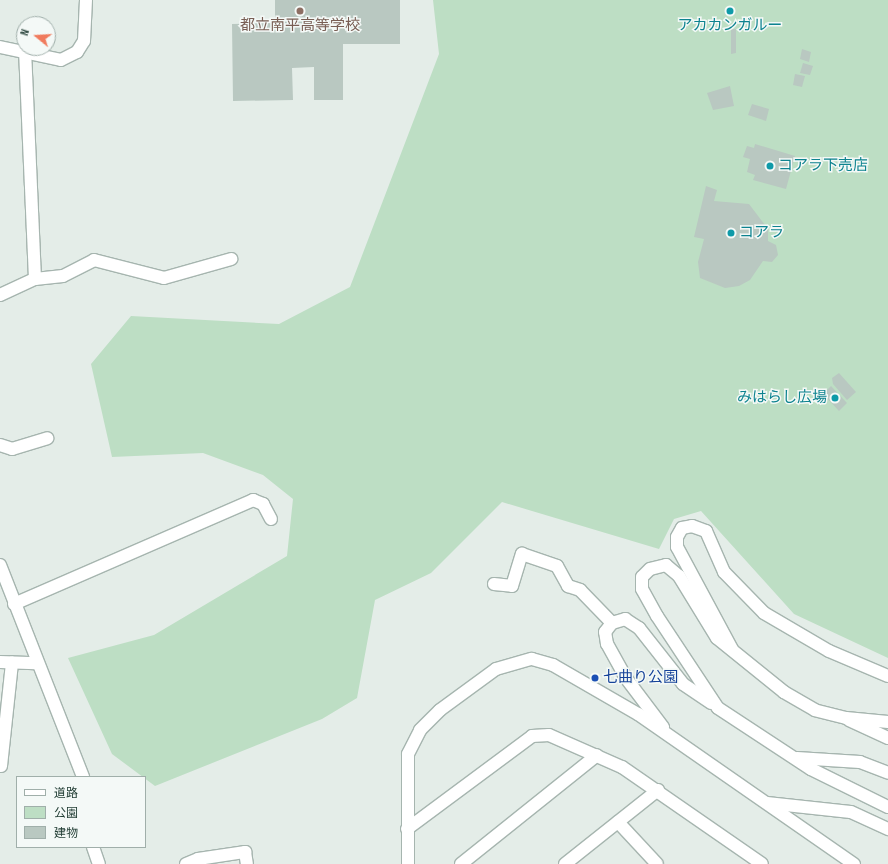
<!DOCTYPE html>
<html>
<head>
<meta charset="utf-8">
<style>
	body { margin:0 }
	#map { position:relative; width:888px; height:864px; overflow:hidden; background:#e4ede8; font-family:"Sofia Sans Condensed","Noto Sans JP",sans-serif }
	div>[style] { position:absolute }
	.green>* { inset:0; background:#bddec4 }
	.building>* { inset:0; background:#b9c8c1 }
	.roads { filter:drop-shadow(1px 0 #a6b5af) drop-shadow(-1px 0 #a6b5af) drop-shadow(0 1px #a6b5af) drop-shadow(0 -1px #a6b5af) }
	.minor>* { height:12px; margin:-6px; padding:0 6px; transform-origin:6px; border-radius:6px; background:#fff }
	.dots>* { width:11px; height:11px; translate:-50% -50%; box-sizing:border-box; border:2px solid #f4f9f7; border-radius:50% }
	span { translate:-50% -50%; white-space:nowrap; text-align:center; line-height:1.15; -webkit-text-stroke:3px #f4f9f7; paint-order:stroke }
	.education-label { font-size:15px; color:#785e54 }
	.culture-label { font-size:15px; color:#0d838f }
	.left { translate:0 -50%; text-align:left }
	.right { translate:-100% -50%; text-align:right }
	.transit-label { font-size:15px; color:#164399 }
	.legend { position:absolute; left:16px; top:776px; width:130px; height:72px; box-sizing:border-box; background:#f4f9f7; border:1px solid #a0afaa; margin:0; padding:5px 7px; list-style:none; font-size:12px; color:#233f36 }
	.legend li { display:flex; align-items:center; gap:8px; height:20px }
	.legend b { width:20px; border:1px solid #a0afaa }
	.north { position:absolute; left:16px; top:16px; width:40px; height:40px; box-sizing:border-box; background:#f4f9f7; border:1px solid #a0afaa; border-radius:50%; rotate:288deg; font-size:11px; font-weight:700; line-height:16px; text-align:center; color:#233f36 }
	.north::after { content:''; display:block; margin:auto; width:14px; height:18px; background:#f07b5e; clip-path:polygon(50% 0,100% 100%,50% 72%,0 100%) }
</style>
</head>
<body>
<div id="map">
	<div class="green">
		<div style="clip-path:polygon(433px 0,888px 0,888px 658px,794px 614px,701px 511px,674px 519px,659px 549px,502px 502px,431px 573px,375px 600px,357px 698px,322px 719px,155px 786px,112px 754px,68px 658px,154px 635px,287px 556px,293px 499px,263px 475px,203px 453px,112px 457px,91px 364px,131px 316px,279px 324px,350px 287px,439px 54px)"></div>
	</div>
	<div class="building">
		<div style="clip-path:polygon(275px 0,400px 0,400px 44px,343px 44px,343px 100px,314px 100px,314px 67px,292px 68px,293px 100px,233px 101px,232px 24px,275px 23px)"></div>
		<div style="clip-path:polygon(731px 29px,736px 29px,736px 53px,731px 54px)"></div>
		<div style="clip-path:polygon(802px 49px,811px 52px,809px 62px,800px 59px)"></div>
		<div style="clip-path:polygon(803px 63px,813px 66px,810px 75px,800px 73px)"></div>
		<div style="clip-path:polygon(795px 74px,805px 76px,802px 87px,793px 85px)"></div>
		<div style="clip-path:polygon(730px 86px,734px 106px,713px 110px,707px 93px)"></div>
		<div style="clip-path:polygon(752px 104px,769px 109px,766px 121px,748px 115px)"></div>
		<div style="clip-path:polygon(755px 144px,795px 156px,786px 189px,753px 180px,755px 175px,747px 172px,750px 159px,743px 157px,747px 146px,754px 148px)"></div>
		<div style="clip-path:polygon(706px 186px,717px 190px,714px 201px,749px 204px,768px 229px,768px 241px,776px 245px,778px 255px,772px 262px,763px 261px,750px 280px,739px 286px,725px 288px,700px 278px,698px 262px,704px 239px,694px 237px)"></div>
		<div style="clip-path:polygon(839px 373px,856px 392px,847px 400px,833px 384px,832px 378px)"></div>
		<div style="clip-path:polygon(831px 386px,847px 403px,839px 411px,823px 394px)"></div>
	</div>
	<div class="roads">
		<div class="minor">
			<div style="left:0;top:47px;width:62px;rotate:12deg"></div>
			<div style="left:61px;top:60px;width:18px;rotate:-27deg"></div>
			<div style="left:77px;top:52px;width:13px;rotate:-58deg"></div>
			<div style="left:84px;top:41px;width:41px;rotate:-87.2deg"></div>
			<div style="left:35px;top:279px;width:28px;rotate:-6deg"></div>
			<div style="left:63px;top:276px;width:35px;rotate:-27deg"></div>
			<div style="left:94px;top:260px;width:72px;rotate:14.4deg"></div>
			<div style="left:164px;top:278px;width:70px;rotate:-15.8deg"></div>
			<div style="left:0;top:295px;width:38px;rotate:-25deg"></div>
			<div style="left:35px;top:279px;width:227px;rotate:-92.5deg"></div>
			<div style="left:0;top:445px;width:13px;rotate:18deg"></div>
			<div style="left:12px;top:449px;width:37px;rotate:-17deg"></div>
			<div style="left:0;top:565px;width:228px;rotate:68.6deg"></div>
			<div style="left:494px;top:584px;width:18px;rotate:6deg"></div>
			<div style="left:512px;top:586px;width:34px;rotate:-73deg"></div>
			<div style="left:522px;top:554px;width:37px;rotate:19deg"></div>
			<div style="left:557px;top:566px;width:23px;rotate:61deg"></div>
			<div style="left:568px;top:586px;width:13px;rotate:18deg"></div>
			<div style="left:580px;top:590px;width:46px;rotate:45.9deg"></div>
			<div style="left:14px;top:604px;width:261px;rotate:-23.5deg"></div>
			<div style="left:253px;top:500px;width:11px;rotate:22deg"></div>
			<div style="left:263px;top:504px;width:17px;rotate:62deg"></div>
			<div style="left:732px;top:649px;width:116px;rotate:-118.3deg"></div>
			<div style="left:677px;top:547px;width:10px;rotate:-90deg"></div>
			<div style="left:677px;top:537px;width:10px;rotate:-61deg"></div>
			<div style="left:682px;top:528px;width:10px;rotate:-11deg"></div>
			<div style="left:692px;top:526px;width:15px;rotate:20deg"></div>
			<div style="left:706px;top:531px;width:45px;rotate:66.3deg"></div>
			<div style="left:724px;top:572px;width:57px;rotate:45.7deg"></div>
			<div style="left:764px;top:613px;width:75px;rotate:30.3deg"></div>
			<div style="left:829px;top:651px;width:64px;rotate:23deg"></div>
			<div style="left:0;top:662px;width:36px;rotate:2deg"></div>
			<div style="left:849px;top:720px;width:43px;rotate:24.8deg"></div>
			<div style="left:888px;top:722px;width:42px;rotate:-174.6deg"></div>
			<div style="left:846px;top:718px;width:32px;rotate:-166deg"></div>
			<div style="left:815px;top:710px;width:36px;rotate:-150deg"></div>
			<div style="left:784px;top:692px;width:86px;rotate:-141.1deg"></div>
			<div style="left:717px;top:638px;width:73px;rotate:-121.5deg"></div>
			<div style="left:679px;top:576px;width:17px;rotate:-140deg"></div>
			<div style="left:666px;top:565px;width:16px;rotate:166deg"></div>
			<div style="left:650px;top:569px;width:11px;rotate:135deg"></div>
			<div style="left:642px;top:577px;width:12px;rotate:90deg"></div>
			<div style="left:642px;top:589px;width:31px;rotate:61deg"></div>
			<div style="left:657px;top:616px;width:110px;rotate:56.5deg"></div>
			<div style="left:718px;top:708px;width:111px;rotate:33.3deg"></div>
			<div style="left:811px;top:769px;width:86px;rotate:26.3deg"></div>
			<div style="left:663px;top:727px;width:61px;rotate:-127.1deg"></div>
			<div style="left:626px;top:678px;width:39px;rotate:-119deg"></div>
			<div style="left:607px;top:644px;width:12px;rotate:-99deg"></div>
			<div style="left:605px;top:632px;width:11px;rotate:-52deg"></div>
			<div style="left:612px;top:623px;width:14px;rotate:-17deg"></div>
			<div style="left:625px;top:619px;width:17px;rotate:33deg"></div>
			<div style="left:639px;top:628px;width:71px;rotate:51.8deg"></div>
			<div style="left:683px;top:684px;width:34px;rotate:34deg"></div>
			<div style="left:797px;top:758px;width:63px;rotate:3.6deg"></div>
			<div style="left:860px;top:762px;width:30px;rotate:21deg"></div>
			<div style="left:1px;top:766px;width:104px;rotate:-83.9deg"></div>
			<div style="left:767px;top:803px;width:84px;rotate:6.1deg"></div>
			<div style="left:851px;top:812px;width:41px;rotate:24.7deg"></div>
			<div style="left:618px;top:822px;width:57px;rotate:47.1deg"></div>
			<div style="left:407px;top:829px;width:156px;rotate:-36.6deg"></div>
			<div style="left:532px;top:736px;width:17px;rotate:-3deg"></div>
			<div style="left:549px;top:735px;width:80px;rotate:23.7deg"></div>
			<div style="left:622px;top:767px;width:170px;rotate:34.7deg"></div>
			<div style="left:93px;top:847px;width:18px;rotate:71deg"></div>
			<div style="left:186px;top:864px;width:13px;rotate:-23deg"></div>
			<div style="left:198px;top:859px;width:48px;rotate:-8.5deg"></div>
			<div style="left:245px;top:852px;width:12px;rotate:81deg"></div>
			<div style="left:408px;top:864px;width:110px;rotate:-90deg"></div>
			<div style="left:408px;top:754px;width:27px;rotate:-63deg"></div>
			<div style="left:420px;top:730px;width:28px;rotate:-45deg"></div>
			<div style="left:440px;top:710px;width:69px;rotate:-36.2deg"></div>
			<div style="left:496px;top:669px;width:37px;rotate:-16deg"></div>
			<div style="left:532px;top:659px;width:22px;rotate:16deg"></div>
			<div style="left:553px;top:665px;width:98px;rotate:30deg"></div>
			<div style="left:638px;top:714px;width:263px;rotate:34.8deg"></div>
			<div style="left:461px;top:864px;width:174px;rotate:-38.7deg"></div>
			<div style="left:565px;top:864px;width:119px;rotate:-38.5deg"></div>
		</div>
	</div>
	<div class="dots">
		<div style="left:300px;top:11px;background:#8d6e63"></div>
		<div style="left:730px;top:11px;background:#0f9aa8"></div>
		<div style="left:770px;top:166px;background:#0f9aa8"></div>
		<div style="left:731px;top:233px;background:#0f9aa8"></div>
		<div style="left:835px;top:398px;background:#0f9aa8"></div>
		<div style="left:595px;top:678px;background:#1a4fb4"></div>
	</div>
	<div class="education-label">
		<span style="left:300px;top:26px">都立南平高等学校</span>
	</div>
	<div class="culture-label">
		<span style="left:730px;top:26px">アカカンガルー</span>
		<span class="left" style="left:778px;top:166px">コアラ下売店</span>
		<span class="left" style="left:739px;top:233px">コアラ</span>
		<span class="right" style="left:827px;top:398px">みはらし広場</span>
	</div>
	<div class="transit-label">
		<span class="left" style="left:603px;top:678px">七曲り公園</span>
	</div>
	<ul class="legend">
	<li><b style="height:5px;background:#fff"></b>道路</li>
	<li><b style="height:11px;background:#bddec4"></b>公園</li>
	<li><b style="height:11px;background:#b9c8c1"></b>建物</li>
	</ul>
	<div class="north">N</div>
</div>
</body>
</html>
